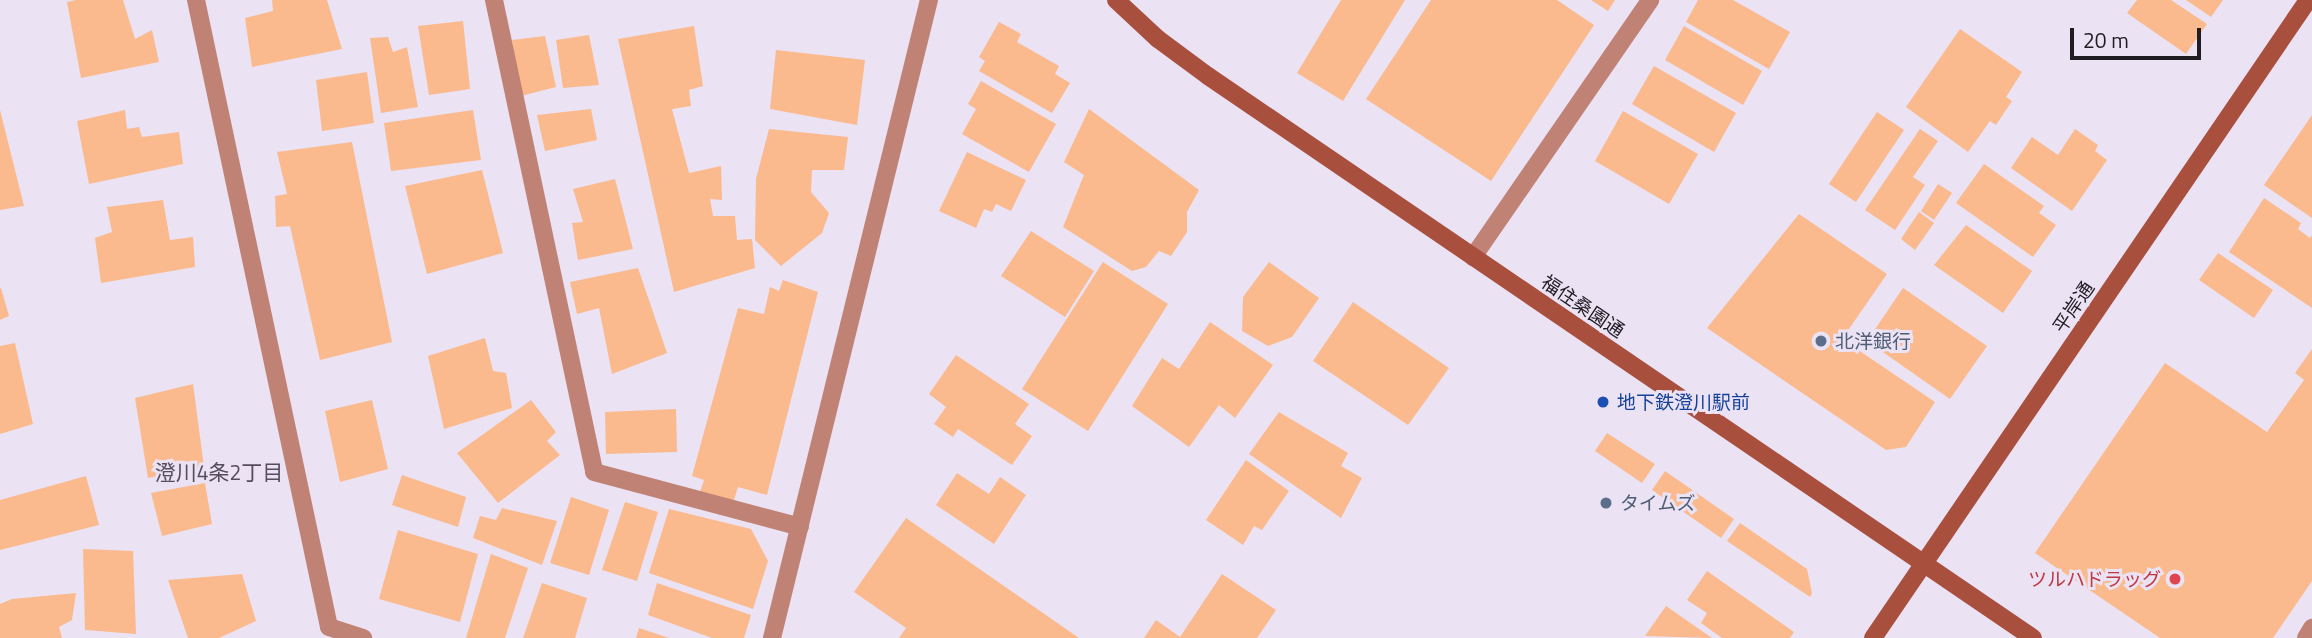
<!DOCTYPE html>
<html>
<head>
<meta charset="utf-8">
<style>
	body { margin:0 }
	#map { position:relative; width:2312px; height:638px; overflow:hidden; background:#ebe2f4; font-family:"Titillium Web","Noto Sans JP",sans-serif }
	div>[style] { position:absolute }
	.building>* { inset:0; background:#faba8e }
	.street>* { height:18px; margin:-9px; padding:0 9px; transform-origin:9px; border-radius:9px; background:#c08275 }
	.secondary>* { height:18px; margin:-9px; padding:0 9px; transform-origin:9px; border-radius:9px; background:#a84f3e }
	.dots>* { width:19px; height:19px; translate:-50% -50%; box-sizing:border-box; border:4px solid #ebe2f4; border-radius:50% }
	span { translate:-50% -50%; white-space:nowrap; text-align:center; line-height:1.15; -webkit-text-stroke:6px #ebe2f4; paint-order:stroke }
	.street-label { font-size:19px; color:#1f1c22 }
	.service-label { font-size:19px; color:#4e5e75 }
	.left { translate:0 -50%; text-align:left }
	.transit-label { font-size:19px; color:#164399 }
	.health-label { font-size:19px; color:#be3a42 }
	.right { translate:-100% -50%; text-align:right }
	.neighbourhood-label { font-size:21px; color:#564d5c }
	.scale { position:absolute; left:2070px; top:28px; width:131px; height:32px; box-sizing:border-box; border:4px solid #1f1c22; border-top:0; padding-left:9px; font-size:21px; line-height:24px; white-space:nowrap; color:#1f1c22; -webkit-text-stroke:5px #ebe2f4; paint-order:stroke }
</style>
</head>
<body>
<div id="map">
	<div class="building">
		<div style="clip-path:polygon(76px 0,123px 0,135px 39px,152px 30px,159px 62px,81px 78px,67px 2px)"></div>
		<div style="clip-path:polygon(272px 0,327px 0,342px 49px,252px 67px,245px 18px,273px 11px)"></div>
		<div style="clip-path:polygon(1341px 0,1405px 0,1343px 101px,1297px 73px)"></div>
		<div style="clip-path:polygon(1431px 0,1557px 0,1594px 25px,1491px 181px,1366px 99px)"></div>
		<div style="clip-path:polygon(1591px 0,1615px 0,1608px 11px)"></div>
		<div style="clip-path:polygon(1698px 0,1733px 0,1790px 32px,1769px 69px,1686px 22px)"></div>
		<div style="clip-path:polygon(2137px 0,2171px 0,2207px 24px,2186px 54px,2127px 13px)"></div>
		<div style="clip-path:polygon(2186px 0,2223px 0,2211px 17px)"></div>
		<div style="clip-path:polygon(463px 21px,470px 89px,429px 95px,418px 26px)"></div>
		<div style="clip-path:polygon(999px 22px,1021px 34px,1017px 42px,1059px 66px,1055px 74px,1070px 83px,1052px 113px,979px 71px,985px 61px,979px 57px)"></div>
		<div style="clip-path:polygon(694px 26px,703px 86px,689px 90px,691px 106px,672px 109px,689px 173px,721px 166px,722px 200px,710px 199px,713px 216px,735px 216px,737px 240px,752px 239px,755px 268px,674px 292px,618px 39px)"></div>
		<div style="clip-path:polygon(1684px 26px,1762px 71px,1743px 105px,1665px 60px)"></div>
		<div style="clip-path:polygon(1960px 29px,2022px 72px,2006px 97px,2012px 101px,1996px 125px,1990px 121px,1968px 152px,1906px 107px)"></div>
		<div style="clip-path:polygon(589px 35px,599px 85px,563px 88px,556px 40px)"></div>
		<div style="clip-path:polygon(545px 36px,556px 87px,521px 96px,512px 40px)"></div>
		<div style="clip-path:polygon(388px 37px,393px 52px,407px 47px,418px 107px,381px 113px,370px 38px)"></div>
		<div style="clip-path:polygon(776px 50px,865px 60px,857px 125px,770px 109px)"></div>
		<div style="clip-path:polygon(1654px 66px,1736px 113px,1714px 152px,1632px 104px)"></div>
		<div style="clip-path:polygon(367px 72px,374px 123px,322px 131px,316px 80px)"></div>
		<div style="clip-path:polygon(981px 81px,1056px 124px,1029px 172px,962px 134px,976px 109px,968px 104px)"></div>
		<div style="clip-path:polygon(591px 109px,597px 140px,545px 151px,537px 115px)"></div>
		<div style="clip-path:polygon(1089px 109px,1199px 190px,1187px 212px,1187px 232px,1171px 256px,1159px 251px,1146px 267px,1132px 271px,1063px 227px,1084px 175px,1064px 162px)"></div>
		<div style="clip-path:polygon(0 110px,24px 206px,0 210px)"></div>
		<div style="clip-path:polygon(125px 110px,127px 129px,139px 127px,142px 137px,179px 132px,183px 164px,89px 184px,77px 121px)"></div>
		<div style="clip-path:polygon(473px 110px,481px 160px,391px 171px,384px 123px)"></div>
		<div style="clip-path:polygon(1623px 111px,1698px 154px,1669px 204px,1595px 161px)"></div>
		<div style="clip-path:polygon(1877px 112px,1904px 130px,1856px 202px,1829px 184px)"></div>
		<div style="clip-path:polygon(2312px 115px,2312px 218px,2264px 185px)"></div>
		<div style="clip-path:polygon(769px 129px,848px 137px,844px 170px,812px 170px,811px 192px,829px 213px,822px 233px,781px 266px,755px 240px,756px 179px)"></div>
		<div style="clip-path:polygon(1920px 129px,1938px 141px,1913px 177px,1925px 185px,1895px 230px,1865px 210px)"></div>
		<div style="clip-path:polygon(2075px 129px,2098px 145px,2095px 151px,2107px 160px,2072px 211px,2011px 168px,2032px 137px,2058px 155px)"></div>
		<div style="clip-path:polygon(352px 142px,392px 342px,320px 360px,290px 226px,276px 227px,275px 196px,287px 194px,277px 152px)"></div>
		<div style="clip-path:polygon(967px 152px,1026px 180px,1011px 211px,996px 204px,992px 212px,984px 209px,976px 228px,939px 211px)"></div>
		<div style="clip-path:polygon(1984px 164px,2044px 206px,2039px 213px,2056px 225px,2033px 257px,1956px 203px)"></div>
		<div style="clip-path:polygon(482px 170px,503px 253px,427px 274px,405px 186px)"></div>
		<div style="clip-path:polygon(615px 179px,633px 249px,578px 260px,572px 223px,583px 222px,573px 189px)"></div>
		<div style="clip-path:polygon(1938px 184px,1952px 193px,1934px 220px,1921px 211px)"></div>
		<div style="clip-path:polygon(2264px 198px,2301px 223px,2298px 229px,2310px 238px,2312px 235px,2312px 308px,2229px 252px)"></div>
		<div style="clip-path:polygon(163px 200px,170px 240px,193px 237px,195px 267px,101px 283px,95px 238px,112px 232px,107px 207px)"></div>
		<div style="clip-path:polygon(1919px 212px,1934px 223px,1915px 250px,1901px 239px)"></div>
		<div style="clip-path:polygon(1799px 214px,1887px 274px,1842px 339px,1935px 402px,1906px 447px,1886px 450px,1707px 328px)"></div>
		<div style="clip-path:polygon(1966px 225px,2032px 271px,2003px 313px,1934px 265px)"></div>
		<div style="clip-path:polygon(1031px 231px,1094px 271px,1065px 317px,1001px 276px)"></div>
		<div style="clip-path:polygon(2218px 253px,2273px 290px,2254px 318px,2199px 280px)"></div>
		<div style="clip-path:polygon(1103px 262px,1168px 304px,1088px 431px,1022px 389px)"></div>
		<div style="clip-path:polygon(1269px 262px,1319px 298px,1292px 337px,1268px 346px,1242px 331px,1243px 297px)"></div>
		<div style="clip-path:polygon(638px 268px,667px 353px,612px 374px,599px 308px,577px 314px,570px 282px)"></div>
		<div style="clip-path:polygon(783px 280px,818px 292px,767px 495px,738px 487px,733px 503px,700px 492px,704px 480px,692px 476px,738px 308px,764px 314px,770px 287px,779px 291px)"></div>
		<div style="clip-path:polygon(1px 288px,9px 316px,0 320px,0 289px)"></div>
		<div style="clip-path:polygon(1903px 288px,1987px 346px,1950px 399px,1867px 341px)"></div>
		<div style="clip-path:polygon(1353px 302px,1449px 368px,1408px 425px,1313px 361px)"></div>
		<div style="clip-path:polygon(1210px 322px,1273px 365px,1235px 418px,1219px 405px,1189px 447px,1132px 406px,1162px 358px,1179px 369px)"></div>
		<div style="clip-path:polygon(485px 338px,493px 371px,506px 373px,512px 408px,444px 429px,428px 356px)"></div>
		<div style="clip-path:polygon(15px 343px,33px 424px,0 434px,0 346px)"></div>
		<div style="clip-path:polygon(2312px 349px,2312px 581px,2273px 638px,2160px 638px,2035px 553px,2165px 363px,2267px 432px,2304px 380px,2295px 373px)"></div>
		<div style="clip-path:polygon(956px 355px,1029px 404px,1015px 424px,1032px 436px,1012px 465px,958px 429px,953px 437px,934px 424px,946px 407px,929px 394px)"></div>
		<div style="clip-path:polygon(193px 384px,204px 467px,148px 478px,135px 398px)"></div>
		<div style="clip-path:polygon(372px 400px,388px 469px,340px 482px,325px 411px)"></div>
		<div style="clip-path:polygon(531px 400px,556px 432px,547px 441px,560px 455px,498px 503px,457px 453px)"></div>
		<div style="clip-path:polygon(676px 409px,677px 452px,606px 454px,605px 412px)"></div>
		<div style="clip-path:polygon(1279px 412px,1348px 453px,1341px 466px,1362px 478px,1341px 518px,1249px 454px)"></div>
		<div style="clip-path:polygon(1607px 433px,1655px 464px,1642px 483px,1595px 451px)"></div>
		<div style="clip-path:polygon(1246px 460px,1289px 491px,1262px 530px,1254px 526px,1243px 545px,1206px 520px)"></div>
		<div style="clip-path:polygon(1665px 471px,1734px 519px,1721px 538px,1652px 490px)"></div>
		<div style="clip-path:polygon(957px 473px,989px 494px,1000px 477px,1026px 495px,994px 544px,936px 505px)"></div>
		<div style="clip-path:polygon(402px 475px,466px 497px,458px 527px,392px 505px)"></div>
		<div style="clip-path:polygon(86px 476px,99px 525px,0 550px,0 500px)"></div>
		<div style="clip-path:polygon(205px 483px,212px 524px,162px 536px,151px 493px)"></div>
		<div style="clip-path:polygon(571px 497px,609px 510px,589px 575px,550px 563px)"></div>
		<div style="clip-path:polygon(625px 502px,658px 512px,637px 581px,602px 570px)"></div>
		<div style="clip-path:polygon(502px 508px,557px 521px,542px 565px,473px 538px,480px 516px,496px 520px)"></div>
		<div style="clip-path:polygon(669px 509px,751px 529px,768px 561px,753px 609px,649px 573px)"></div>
		<div style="clip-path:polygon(906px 518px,1079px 638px,899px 638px,906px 628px,854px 592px)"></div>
		<div style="clip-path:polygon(1740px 523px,1807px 569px,1812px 593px,1810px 597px,1727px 541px)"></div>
		<div style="clip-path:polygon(398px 530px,478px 554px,460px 622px,379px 599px)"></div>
		<div style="clip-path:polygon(83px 549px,133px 551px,136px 634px,85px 630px)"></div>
		<div style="clip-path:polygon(491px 554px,528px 568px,505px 638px,466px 638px)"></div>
		<div style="clip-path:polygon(1707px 571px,1794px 632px,1790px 638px,1722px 638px,1701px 623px,1707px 613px,1687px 600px)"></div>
		<div style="clip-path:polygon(242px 574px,256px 621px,219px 638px,188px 638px,168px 580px)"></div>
		<div style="clip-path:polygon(1222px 574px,1276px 610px,1257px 638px,1144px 638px,1156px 620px,1180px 637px)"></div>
		<div style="clip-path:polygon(542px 583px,587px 598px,575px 638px,523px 638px)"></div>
		<div style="clip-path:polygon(657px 583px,751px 615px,744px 638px,712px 638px,648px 615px)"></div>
		<div style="clip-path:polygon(76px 593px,72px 620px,59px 627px,62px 638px,0 638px,0 604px,12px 599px)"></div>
		<div style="clip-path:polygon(1666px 606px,1712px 638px,1645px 636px)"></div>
		<div style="clip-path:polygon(639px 628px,669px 638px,636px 638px)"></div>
	</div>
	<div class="street">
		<div style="left:196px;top:0;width:641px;rotate:78.02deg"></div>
		<div style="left:329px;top:627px;width:36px;rotate:18deg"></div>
		<div style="left:494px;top:0;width:482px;rotate:78deg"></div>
		<div style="left:594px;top:472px;width:213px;rotate:14.9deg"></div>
		<div style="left:1473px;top:257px;width:312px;rotate:-55.4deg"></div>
		<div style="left:772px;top:638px;width:657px;rotate:-76.18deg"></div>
		<div style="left:2306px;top:638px;width:12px;rotate:-59deg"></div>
	</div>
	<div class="secondary">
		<div style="left:1116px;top:0;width:57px;rotate:42.9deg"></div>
		<div style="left:1158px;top:39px;width:62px;rotate:36.5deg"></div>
		<div style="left:1208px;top:76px;width:998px;rotate:34.26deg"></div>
		<div style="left:1873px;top:638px;width:772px;rotate:-55.71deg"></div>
	</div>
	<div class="dots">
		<div style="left:1821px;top:341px;background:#5c6f8a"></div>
		<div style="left:1603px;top:402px;background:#1a4fb4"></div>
		<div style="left:1606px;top:503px;background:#5c6f8a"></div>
		<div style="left:2175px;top:579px;background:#e0444e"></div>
	</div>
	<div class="street-label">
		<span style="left:1583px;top:306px;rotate:34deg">福住桑園通</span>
		<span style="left:2073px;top:307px;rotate:-56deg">平岸通</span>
	</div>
	<div class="service-label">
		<span class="left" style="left:1835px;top:341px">北洋銀行</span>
		<span class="left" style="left:1620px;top:503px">タイムズ</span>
	</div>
	<div class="transit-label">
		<span class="left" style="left:1617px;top:402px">地下鉄澄川駅前</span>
	</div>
	<div class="health-label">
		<span class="right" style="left:2161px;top:579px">ツルハドラッグ</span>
	</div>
	<div class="neighbourhood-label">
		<span style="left:219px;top:472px">澄川4条2丁目</span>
	</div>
	<div class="scale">20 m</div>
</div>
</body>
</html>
